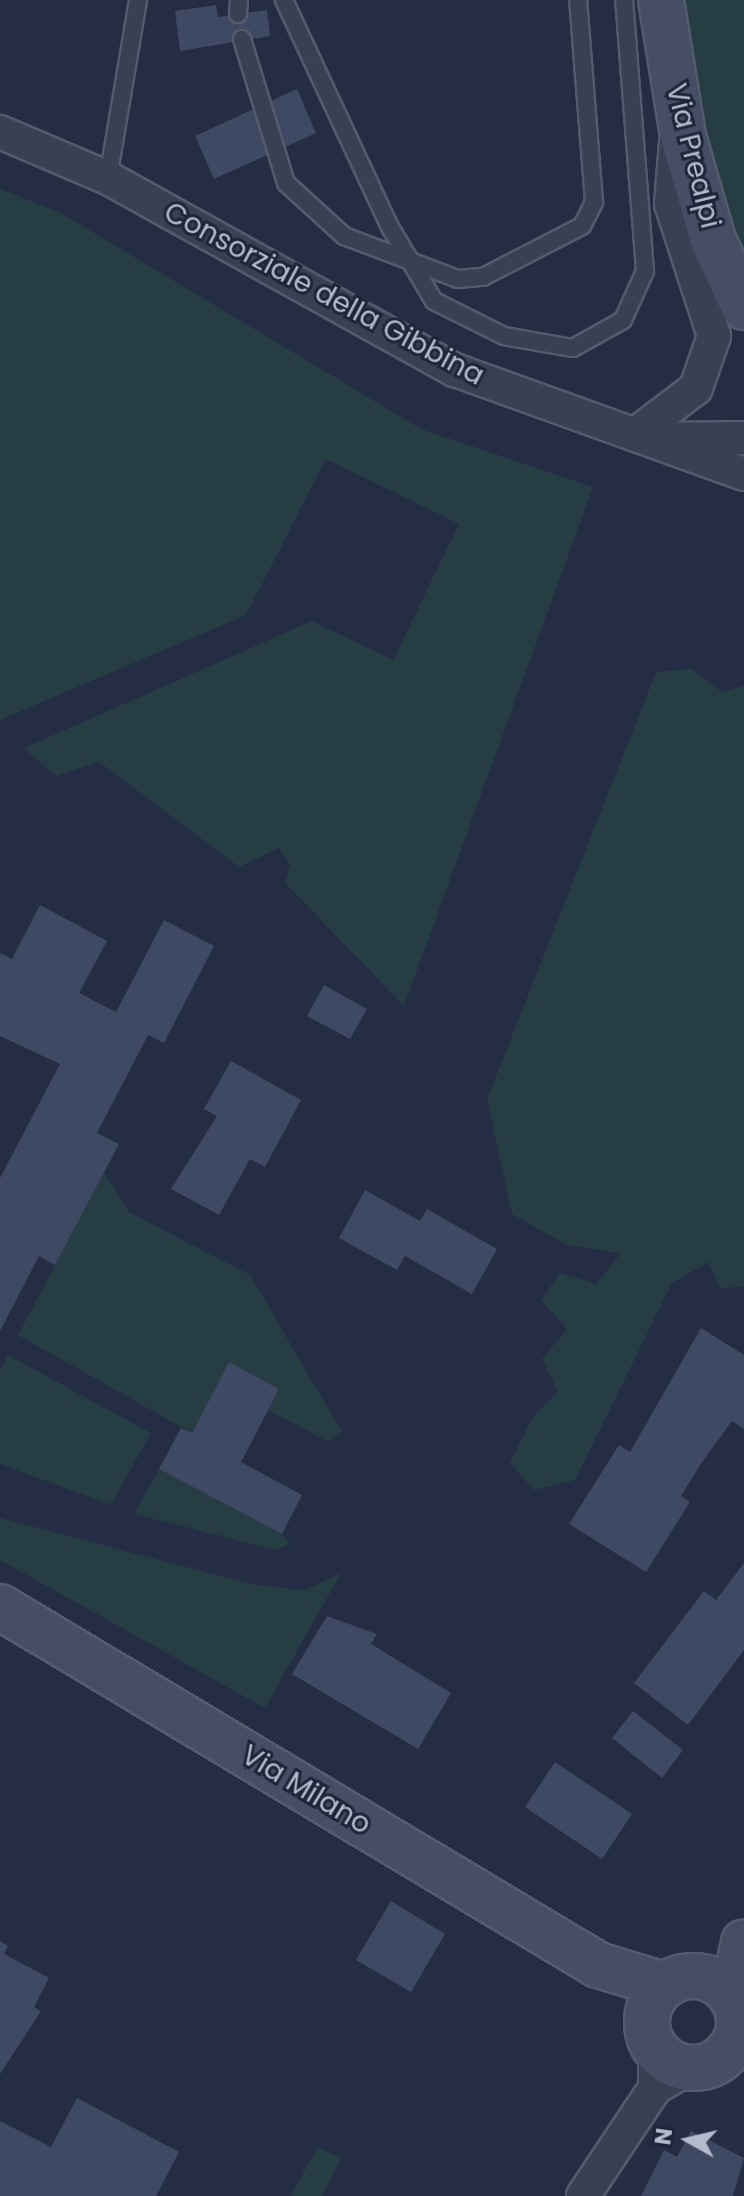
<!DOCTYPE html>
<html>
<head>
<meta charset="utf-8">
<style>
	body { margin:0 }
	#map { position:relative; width:744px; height:2196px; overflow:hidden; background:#242d44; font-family:Poppins,sans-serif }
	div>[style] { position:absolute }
	.green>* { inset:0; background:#263d44 }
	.building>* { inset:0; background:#404964 }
	.roads { filter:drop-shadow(2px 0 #535b6d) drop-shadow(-2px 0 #535b6d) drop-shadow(0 2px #535b6d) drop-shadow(0 -2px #535b6d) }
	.lane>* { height:16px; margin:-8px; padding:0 8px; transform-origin:8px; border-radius:8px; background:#384053 }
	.street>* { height:32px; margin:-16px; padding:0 16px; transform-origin:16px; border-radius:16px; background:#384053 }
	.secondary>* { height:44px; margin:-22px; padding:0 22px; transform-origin:22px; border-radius:22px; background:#464e66 }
	.secondary>.ring { margin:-22px; padding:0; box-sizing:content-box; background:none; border:44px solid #464e66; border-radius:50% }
	span { translate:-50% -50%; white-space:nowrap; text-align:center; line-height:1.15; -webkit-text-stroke:6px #1d2538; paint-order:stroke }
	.street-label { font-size:28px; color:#b5bbcd }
	.north { position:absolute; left:648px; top:2100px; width:80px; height:80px; -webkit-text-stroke:6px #1d2538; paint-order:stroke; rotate:278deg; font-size:22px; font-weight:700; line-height:32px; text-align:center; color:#b5bbcd }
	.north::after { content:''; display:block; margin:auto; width:28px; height:36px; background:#b5bbcd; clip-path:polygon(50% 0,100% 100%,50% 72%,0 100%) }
</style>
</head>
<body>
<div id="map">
	<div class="green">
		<div style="clip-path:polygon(680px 0,744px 0,744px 267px,721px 210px)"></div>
		<div style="clip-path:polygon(0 189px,61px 213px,421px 429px,593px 487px,404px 1006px,285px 883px,290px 865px,279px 848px,239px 867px,99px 762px,56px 776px,24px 748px,312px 621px,393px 660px,459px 524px,326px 459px,246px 615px,0 720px)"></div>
		<div style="clip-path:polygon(692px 669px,722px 692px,744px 686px,744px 1287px,720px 1288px,709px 1262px,672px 1283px,575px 1480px,534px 1490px,510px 1463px,533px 1417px,558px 1392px,542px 1359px,567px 1329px,541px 1300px,560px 1273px,596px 1284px,621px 1253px,567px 1245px,512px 1214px,487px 1099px,656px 672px)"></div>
		<div style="clip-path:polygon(104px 1172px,129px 1212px,250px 1275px,342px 1432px,327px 1441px,268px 1410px,279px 1389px,229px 1362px,192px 1433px,18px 1335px)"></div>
		<div style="clip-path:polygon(8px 1355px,151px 1433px,111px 1505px,0 1464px,0 1370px)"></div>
		<div style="clip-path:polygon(159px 1469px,282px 1534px,290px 1544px,277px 1550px,134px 1514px)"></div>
		<div style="clip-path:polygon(0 1518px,255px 1585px,305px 1590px,341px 1573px,265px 1708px,0 1560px)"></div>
		<div style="clip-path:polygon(317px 2147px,341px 2158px,322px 2196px,291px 2196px)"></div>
	</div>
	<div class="building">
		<div style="clip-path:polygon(216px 5px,218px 17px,267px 10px,270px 36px,180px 51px,175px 11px)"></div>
		<div style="clip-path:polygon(297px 89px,316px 133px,214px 179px,195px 136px)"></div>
		<div style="clip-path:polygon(40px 905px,107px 941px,79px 993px,116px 1012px,164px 920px,214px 946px,164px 1043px,148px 1035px,97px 1133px,119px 1144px,55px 1265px,39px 1256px,0 1331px,0 1178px,60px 1064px,0 1036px,0 953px,12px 959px)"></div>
		<div style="clip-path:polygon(324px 985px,367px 1009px,350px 1039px,307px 1016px)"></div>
		<div style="clip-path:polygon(231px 1061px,301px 1100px,265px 1167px,250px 1159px,219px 1215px,171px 1189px,217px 1116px,204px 1109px)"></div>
		<div style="clip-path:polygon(365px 1190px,420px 1221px,427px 1209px,497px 1249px,472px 1294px,405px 1256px,397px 1270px,339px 1238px)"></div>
		<div style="clip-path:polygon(701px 1328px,744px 1355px,744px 1429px,732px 1421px,700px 1465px,681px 1496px,690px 1502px,646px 1572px,569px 1524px,619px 1445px,630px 1452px)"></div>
		<div style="clip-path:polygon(229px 1362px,279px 1389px,241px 1462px,302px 1495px,282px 1534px,159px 1469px,181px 1428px,192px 1433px)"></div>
		<div style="clip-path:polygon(744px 1563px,744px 1650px,688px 1725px,634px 1683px,704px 1591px,716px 1600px)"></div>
		<div style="clip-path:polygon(327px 1616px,377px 1634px,371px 1644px,451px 1693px,418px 1749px,292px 1674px)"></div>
		<div style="clip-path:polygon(633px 1711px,683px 1750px,662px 1778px,612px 1738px)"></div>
		<div style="clip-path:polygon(555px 1762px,632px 1814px,602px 1859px,525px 1807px)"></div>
		<div style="clip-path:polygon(391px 1901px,445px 1934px,411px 1992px,356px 1960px)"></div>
		<div style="clip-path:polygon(0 1941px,8px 1946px,4px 1954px,49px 1978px,34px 2007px,41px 2011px,0 2074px)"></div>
		<div style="clip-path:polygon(77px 2098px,179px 2152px,156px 2196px,0 2196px,0 2121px,51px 2147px)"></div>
		<div style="clip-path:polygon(691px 2131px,744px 2158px,733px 2196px,641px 2196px,664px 2150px,677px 2157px)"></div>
	</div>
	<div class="roads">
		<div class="lane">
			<div style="left:284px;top:0;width:251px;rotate:65deg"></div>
			<div style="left:390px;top:227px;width:86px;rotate:59.3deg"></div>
			<div style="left:434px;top:301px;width:78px;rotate:26.6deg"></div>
			<div style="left:504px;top:336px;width:70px;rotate:9.9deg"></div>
			<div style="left:573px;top:348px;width:57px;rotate:-29.2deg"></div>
			<div style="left:623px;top:320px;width:54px;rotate:-65.8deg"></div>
			<div style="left:645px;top:271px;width:272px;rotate:-94.4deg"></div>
			<div style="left:238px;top:14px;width:14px;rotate:-86deg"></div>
			<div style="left:242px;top:39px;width:151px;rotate:73deg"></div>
			<div style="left:286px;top:183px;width:79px;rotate:42.4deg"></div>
			<div style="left:344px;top:236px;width:122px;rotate:20.7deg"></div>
			<div style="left:458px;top:279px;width:25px;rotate:-5deg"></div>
			<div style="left:483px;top:277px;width:111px;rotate:-27.3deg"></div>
			<div style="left:582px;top:226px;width:27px;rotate:-63deg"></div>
			<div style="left:594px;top:202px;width:203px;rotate:-94.5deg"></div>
			<div style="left:108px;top:178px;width:181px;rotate:-80.4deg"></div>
		</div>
		<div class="street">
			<div style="left:0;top:132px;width:117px;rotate:23.1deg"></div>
			<div style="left:108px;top:178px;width:397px;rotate:29deg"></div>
			<div style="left:455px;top:370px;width:307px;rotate:19.8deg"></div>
			<div style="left:637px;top:433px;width:74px;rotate:-37.3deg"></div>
			<div style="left:696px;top:388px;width:55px;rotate:-70.9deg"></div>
			<div style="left:714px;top:336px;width:139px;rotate:-108deg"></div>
			<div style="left:671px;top:204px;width:75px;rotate:-85.4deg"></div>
			<div style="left:663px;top:439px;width:81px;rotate:-0.7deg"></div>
			<div style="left:655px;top:2088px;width:40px;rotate:-90deg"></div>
			<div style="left:583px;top:2196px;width:130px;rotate:-56.3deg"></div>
			<div style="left:655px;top:2088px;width:39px;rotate:-30deg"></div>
		</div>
		<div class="secondary">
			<div style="left:661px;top:0;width:138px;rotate:80.8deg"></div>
			<div style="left:683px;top:136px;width:108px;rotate:73.9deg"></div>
			<div style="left:713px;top:240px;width:74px;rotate:65.2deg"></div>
			<div style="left:0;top:1607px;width:697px;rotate:30.91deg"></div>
			<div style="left:598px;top:1965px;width:69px;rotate:16.9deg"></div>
			<div class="ring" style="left:647px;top:1976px;width:48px;height:48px"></div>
			<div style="left:732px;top:1998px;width:57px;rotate:-77.9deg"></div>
		</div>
	</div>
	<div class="street-label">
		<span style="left:693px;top:156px;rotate:76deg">Via Prealpi</span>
		<span style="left:324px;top:294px;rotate:28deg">Consorziale della Gibbina</span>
		<span style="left:306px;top:1790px;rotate:31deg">Via Milano</span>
	</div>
	<div class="north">N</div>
</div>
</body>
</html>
